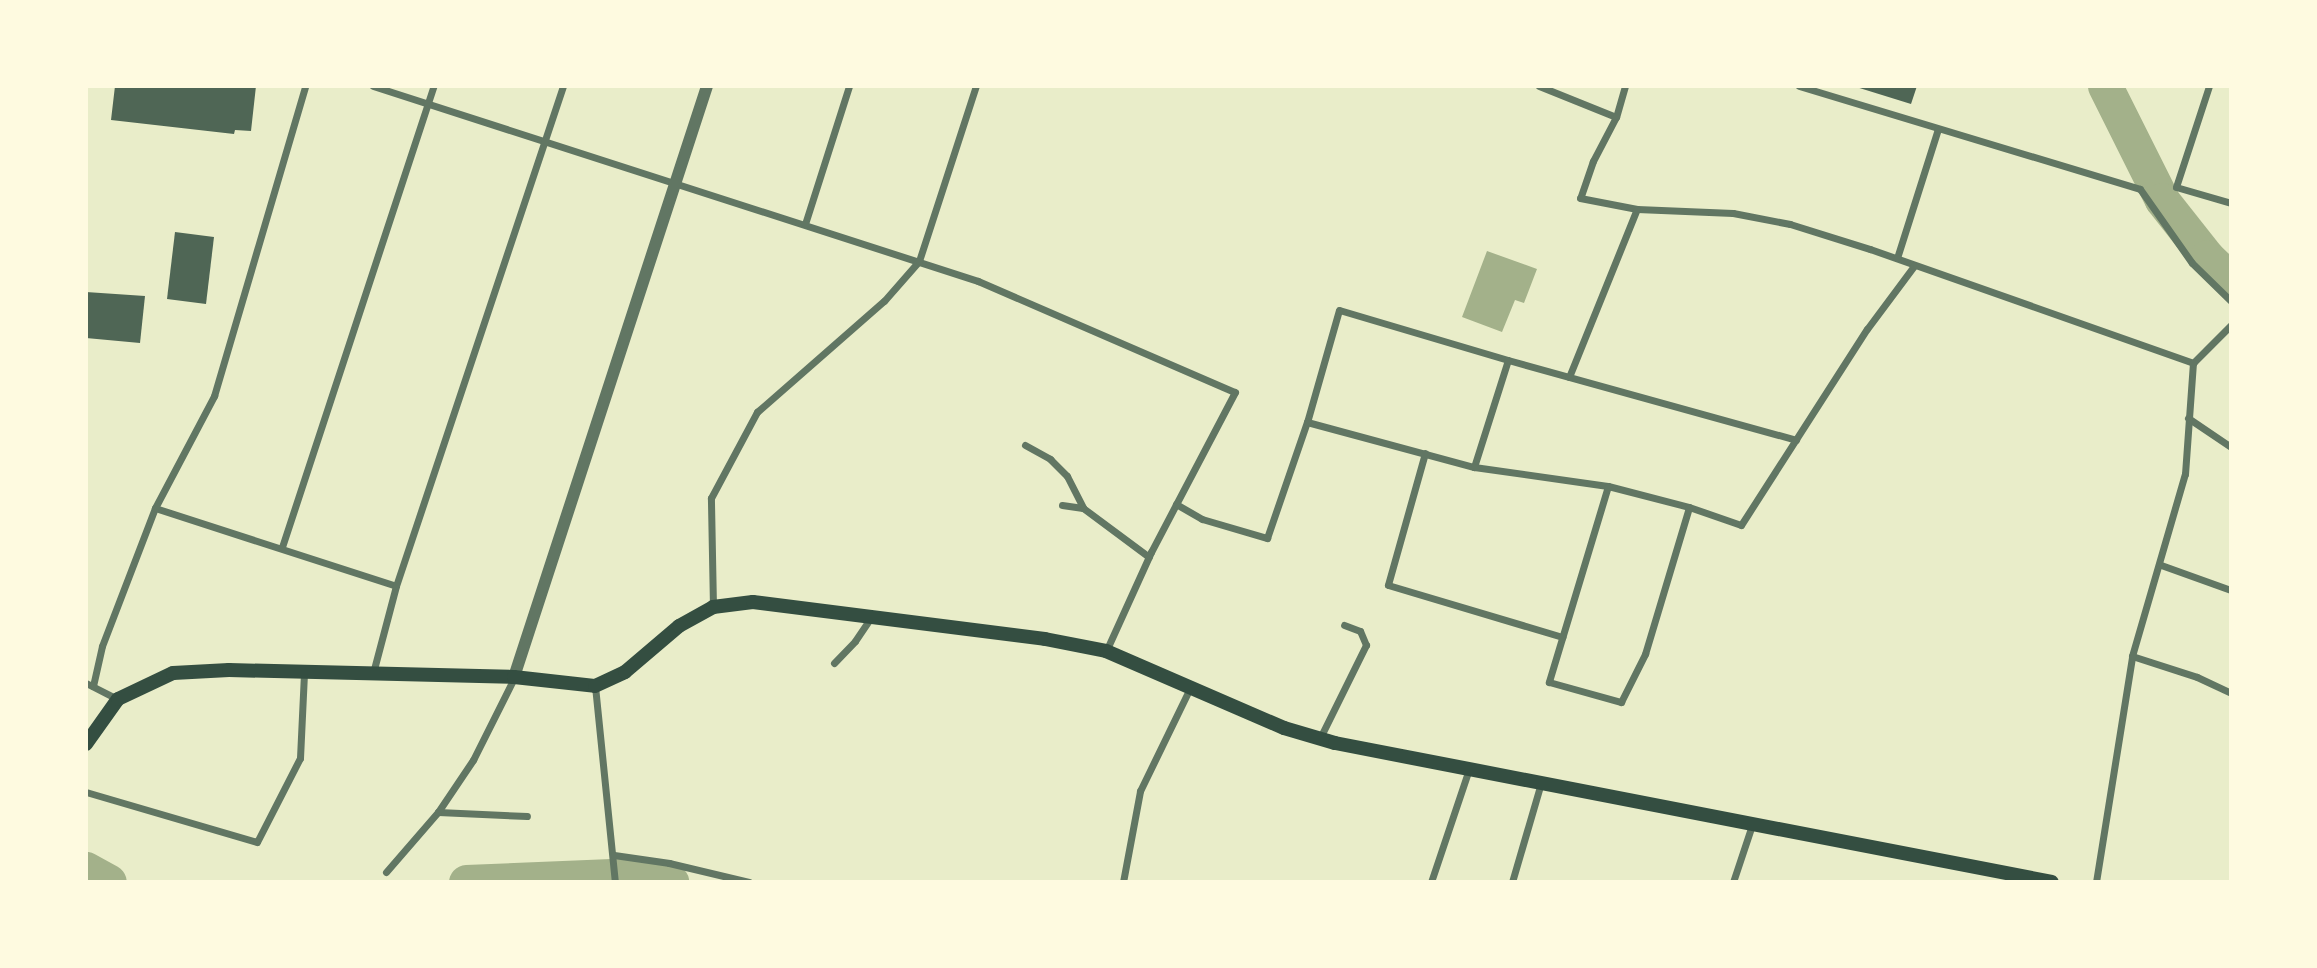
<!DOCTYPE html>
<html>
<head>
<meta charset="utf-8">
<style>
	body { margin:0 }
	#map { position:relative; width:2317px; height:968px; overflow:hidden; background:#e9edc9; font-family:Arial,sans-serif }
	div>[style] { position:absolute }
	.water>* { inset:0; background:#a3b18a }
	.river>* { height:35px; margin:-17.5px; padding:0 17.5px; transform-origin:17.5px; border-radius:17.5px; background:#a3b18a }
	.building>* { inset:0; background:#4f6655 }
	.minor>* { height:7px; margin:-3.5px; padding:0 3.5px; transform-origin:3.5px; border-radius:3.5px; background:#617663 }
	.tertiary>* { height:12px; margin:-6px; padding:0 6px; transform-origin:6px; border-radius:6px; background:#617663 }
	.secondary>* { height:14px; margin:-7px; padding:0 7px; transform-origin:7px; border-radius:7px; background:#344e41 }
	span { translate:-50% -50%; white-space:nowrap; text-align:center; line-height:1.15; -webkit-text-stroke:7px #fefae0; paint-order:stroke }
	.frame { position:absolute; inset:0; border:88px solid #fefae0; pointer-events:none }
</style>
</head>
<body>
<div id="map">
	<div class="water">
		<div style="clip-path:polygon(1487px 251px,1537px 269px,1524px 303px,1515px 300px,1502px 332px,1462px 317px)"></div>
	</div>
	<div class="river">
		<div style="left:2105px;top:86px;width:127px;rotate:63.4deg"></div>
		<div style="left:2162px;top:200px;width:73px;rotate:51.7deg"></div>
		<div style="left:2207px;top:257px;width:33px;rotate:44deg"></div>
		<div style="left:86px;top:869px;width:26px;rotate:29deg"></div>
		<div style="left:466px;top:882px;width:170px;rotate:-2.4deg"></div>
		<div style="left:636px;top:875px;width:36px;rotate:11deg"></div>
	</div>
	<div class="building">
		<div style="clip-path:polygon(115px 86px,256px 86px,251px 131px,235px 130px,234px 134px,111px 120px)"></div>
		<div style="clip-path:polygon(1853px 86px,1917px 86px,1911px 104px)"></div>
		<div style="clip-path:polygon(175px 232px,214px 237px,206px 304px,167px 299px)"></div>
		<div style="clip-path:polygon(86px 292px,145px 296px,140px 343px,86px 338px)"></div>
	</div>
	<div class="minor">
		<div style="left:373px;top:86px;width:636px;rotate:17.86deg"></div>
		<div style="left:978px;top:281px;width:280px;rotate:23.4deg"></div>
		<div style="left:1235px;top:392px;width:181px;rotate:117.7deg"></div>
		<div style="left:1151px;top:552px;width:109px;rotate:114.4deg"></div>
		<div style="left:1539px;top:86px;width:83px;rotate:21.9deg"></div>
		<div style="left:1625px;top:86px;width:32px;rotate:106deg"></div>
		<div style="left:1616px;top:117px;width:50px;rotate:117.6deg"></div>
		<div style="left:1593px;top:161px;width:39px;rotate:109deg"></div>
		<div style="left:1580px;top:198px;width:58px;rotate:10.9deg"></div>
		<div style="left:1637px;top:209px;width:96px;rotate:2.4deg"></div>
		<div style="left:1733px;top:213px;width:58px;rotate:10.9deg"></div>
		<div style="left:1790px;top:224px;width:84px;rotate:17.4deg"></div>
		<div style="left:1870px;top:249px;width:343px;rotate:19.4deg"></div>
		<div style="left:1799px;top:86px;width:356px;rotate:16.8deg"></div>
		<div style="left:2140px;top:189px;width:90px;rotate:54.9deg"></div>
		<div style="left:2192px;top:263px;width:54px;rotate:44.3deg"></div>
		<div style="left:2209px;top:86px;width:106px;rotate:108.1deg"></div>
		<div style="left:2176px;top:187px;width:57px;rotate:16.2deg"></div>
		<div style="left:805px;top:224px;width:145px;rotate:-72.3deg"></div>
		<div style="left:1897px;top:258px;width:135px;rotate:-72.4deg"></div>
		<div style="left:1508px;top:360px;width:299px;rotate:15.5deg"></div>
		<div style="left:1569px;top:377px;width:181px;rotate:-68deg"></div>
		<div style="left:2188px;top:418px;width:52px;rotate:34deg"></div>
		<div style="left:1025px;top:445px;width:29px;rotate:29deg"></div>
		<div style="left:1050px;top:459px;width:24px;rotate:45deg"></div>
		<div style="left:1067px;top:476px;width:36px;rotate:63deg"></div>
		<div style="left:1425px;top:453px;width:137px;rotate:105.7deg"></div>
		<div style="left:1388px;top:585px;width:182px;rotate:16.6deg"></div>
		<div style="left:1474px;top:467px;width:112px;rotate:-72.4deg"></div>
		<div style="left:1508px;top:360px;width:176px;rotate:-163.5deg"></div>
		<div style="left:1339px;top:310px;width:116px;rotate:105.9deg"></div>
		<div style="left:1307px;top:422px;width:173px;rotate:15.1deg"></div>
		<div style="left:1474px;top:467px;width:135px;rotate:8.1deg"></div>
		<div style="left:1608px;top:486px;width:84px;rotate:14.5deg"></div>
		<div style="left:1689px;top:507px;width:55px;rotate:19.1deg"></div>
		<div style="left:1741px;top:525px;width:233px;rotate:-57.3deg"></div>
		<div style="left:1867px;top:329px;width:79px;rotate:-53.3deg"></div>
		<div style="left:1608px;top:486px;width:205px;rotate:106.8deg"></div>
		<div style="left:1549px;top:682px;width:75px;rotate:15.5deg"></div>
		<div style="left:1621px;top:702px;width:54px;rotate:-63.4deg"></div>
		<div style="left:1645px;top:654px;width:153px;rotate:-73.3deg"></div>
		<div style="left:1176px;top:504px;width:30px;rotate:30deg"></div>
		<div style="left:1202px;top:519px;width:68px;rotate:16.3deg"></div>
		<div style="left:1267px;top:538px;width:123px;rotate:-71deg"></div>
		<div style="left:1062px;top:505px;width:21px;rotate:8deg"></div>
		<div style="left:1083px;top:508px;width:82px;rotate:36.6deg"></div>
		<div style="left:155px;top:508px;width:253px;rotate:17.9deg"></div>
		<div style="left:282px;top:547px;width:485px;rotate:-71.8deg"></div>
		<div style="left:2161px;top:565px;width:74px;rotate:19.7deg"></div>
		<div style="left:713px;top:607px;width:109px;rotate:-91.1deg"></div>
		<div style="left:711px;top:498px;width:98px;rotate:-61.9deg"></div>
		<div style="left:757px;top:412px;width:169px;rotate:-41.2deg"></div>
		<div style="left:884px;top:301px;width:53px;rotate:-48.8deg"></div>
		<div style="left:919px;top:261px;width:184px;rotate:-72deg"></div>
		<div style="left:2132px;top:656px;width:68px;rotate:17.9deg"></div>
		<div style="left:2197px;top:677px;width:38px;rotate:25deg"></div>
		<div style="left:834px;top:663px;width:30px;rotate:-46deg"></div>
		<div style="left:855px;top:641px;width:29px;rotate:-56deg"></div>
		<div style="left:373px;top:673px;width:90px;rotate:-75.2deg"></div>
		<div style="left:396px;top:586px;width:527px;rotate:-71.53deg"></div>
		<div style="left:86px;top:683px;width:36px;rotate:27deg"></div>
		<div style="left:93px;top:686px;width:41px;rotate:-77.3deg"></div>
		<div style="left:102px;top:646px;width:148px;rotate:-69deg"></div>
		<div style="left:155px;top:508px;width:127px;rotate:-62.2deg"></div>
		<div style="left:214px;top:396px;width:323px;rotate:-73.6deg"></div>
		<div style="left:595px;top:686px;width:197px;rotate:84.2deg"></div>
		<div style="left:1320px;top:738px;width:104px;rotate:-63.7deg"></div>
		<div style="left:1366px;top:645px;width:15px;rotate:-113deg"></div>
		<div style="left:1360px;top:631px;width:17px;rotate:-159deg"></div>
		<div style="left:86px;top:792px;width:178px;rotate:16.3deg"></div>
		<div style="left:257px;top:842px;width:94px;rotate:-62.9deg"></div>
		<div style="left:300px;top:758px;width:86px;rotate:-87.3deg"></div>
		<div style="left:438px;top:812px;width:89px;rotate:2.6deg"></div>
		<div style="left:614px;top:855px;width:56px;rotate:8.3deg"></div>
		<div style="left:669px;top:863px;width:82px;rotate:13.4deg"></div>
		<div style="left:386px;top:872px;width:79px;rotate:-49.1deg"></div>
		<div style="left:438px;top:812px;width:63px;rotate:-56.1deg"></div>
		<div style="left:473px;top:760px;width:92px;rotate:-63.4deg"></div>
		<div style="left:1123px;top:882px;width:93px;rotate:-79.4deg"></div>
		<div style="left:1140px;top:791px;width:117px;rotate:-64.1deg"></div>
		<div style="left:1431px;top:882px;width:119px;rotate:-71.4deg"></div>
		<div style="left:1512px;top:882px;width:103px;rotate:-73.7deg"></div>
		<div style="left:1733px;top:882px;width:60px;rotate:-71.6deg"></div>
		<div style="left:2096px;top:882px;width:229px;rotate:-80.9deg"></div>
		<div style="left:2132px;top:656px;width:190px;rotate:-73.8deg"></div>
		<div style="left:2185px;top:474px;width:111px;rotate:-85.9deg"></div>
		<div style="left:2193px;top:363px;width:54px;rotate:-45deg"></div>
	</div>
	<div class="tertiary">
		<div style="left:514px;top:677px;width:622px;rotate:-71.91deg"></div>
	</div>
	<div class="secondary">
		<div style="left:86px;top:744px;width:55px;rotate:-54.6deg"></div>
		<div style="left:118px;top:699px;width:61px;rotate:-25.3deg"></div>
		<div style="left:173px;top:673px;width:56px;rotate:-3.1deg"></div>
		<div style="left:229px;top:670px;width:285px;rotate:1.4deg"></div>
		<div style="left:514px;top:677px;width:81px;rotate:6.3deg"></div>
		<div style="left:595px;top:686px;width:33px;rotate:-25deg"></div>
		<div style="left:625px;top:672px;width:71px;rotate:-40.4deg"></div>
		<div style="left:679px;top:626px;width:39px;rotate:-29deg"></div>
		<div style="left:713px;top:607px;width:40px;rotate:-7.1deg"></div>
		<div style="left:753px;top:602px;width:294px;rotate:7.2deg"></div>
		<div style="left:1045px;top:639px;width:62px;rotate:11.1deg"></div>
		<div style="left:1106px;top:651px;width:194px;rotate:23.4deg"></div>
		<div style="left:1284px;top:728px;width:53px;rotate:16.4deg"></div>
		<div style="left:1335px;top:743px;width:730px;rotate:10.97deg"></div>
	</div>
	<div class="frame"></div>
</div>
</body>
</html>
